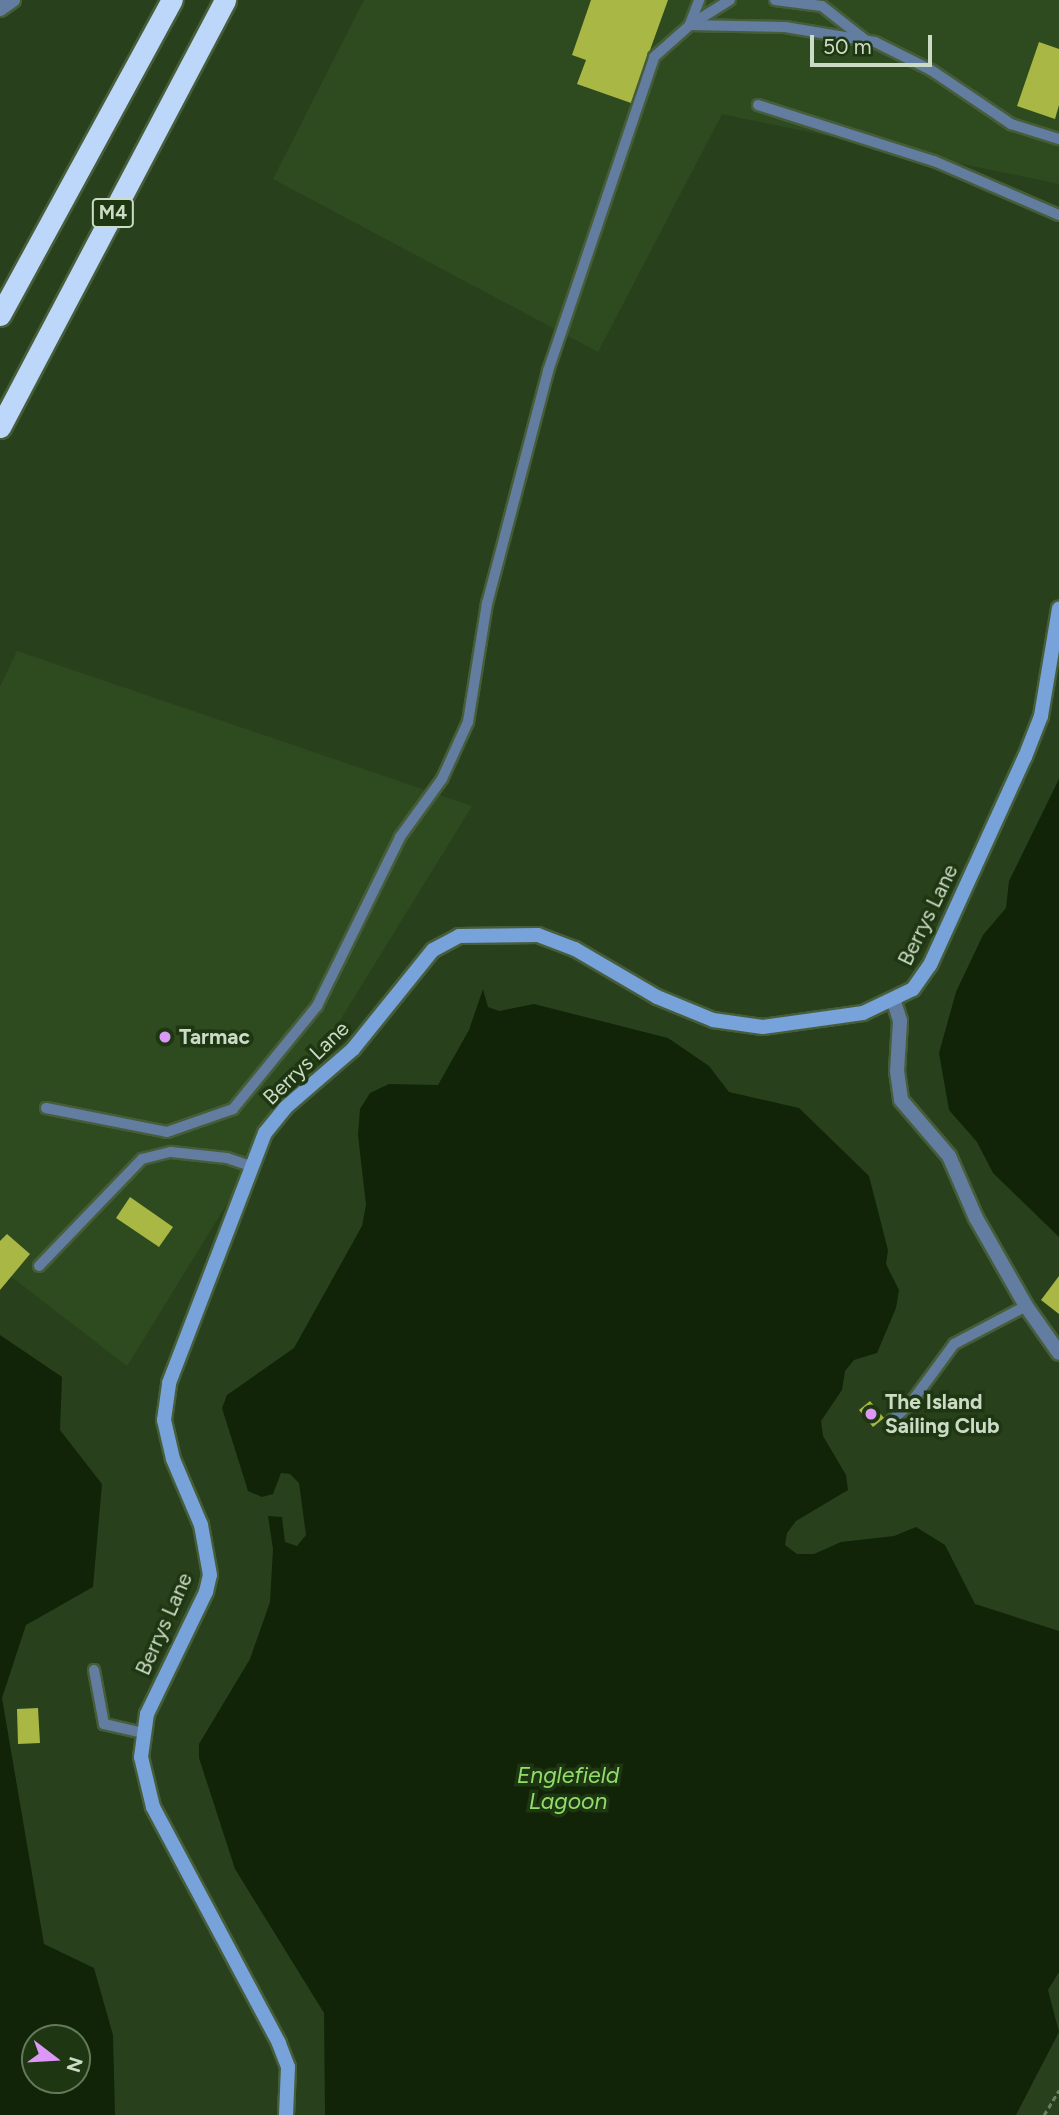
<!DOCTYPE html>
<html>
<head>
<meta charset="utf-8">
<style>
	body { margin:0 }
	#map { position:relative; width:1059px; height:2115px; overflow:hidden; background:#28411c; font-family:Figtree,sans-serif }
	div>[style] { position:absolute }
	.built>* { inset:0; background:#2e4b1f }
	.water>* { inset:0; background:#112407 }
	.building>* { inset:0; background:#a9b845 }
	.path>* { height:2.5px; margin-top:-1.25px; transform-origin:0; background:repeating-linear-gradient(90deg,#6a7f60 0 5px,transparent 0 8.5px) }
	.roads { filter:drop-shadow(2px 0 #465d3a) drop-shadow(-2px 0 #465d3a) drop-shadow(0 2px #465d3a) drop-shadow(0 -2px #465d3a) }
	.lane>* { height:10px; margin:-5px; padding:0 5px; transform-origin:5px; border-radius:5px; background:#637da0 }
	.street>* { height:14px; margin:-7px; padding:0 7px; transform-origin:7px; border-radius:7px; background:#637da0 }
	.secondary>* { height:14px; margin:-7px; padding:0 7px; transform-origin:7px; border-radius:7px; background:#78a2da }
	.highway>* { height:21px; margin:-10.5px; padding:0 10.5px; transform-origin:10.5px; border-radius:10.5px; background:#bdd7fa }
	.dots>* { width:19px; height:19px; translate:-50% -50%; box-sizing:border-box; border:4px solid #1e3712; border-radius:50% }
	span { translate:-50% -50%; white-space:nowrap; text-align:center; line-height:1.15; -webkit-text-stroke:7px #1e3712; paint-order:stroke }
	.shield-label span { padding:2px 5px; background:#1e3712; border:2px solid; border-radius:5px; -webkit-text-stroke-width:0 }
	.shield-label { font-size:19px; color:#ccdbc5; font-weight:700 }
	.street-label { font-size:21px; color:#ccdbc5 }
	.poi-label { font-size:21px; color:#ccdbc5; font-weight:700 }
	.left { translate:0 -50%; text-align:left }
	.water-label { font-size:23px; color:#91df6a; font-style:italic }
	.north { position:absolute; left:21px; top:2024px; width:70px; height:70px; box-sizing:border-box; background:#1e3712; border:2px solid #64795a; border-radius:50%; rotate:107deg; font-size:19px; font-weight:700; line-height:28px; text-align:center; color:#ccdbc5 }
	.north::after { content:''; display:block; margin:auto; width:24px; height:32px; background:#db99f5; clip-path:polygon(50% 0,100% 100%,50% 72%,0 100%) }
	.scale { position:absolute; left:810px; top:35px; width:122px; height:32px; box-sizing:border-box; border:4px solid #ccdbc5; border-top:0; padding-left:9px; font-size:21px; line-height:24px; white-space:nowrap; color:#ccdbc5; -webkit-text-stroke:5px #1e3712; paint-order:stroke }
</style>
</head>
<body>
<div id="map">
	<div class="built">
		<div style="clip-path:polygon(364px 0,1059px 0,1059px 184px,722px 114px,598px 352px,273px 179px)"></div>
		<div style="clip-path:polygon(17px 651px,472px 806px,127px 1366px,0 1268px,0 687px)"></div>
	</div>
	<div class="water">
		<div style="clip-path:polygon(1059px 779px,1059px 1237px,993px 1173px,977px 1142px,949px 1110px,939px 1053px,956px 992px,983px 935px,1006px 908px,1009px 881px)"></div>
		<div style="clip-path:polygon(483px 989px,488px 1007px,499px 1011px,534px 1004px,668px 1038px,709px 1066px,729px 1092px,799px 1108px,869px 1176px,888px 1250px,886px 1264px,899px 1290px,896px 1308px,877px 1353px,854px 1360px,845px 1371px,842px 1390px,821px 1421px,823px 1436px,846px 1475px,848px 1490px,796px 1521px,787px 1533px,785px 1545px,797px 1554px,814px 1554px,841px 1542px,894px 1536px,916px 1527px,945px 1545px,975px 1604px,1059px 1631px,1059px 1972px,1048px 1990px,1059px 2032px,1016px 2115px,325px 2115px,324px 2013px,235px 1869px,199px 1758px,199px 1744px,250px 1659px,270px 1602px,273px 1549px,268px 1516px,282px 1517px,285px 1542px,297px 1546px,306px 1535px,299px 1483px,290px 1474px,281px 1473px,273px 1494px,262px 1497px,248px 1491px,222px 1408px,227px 1395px,294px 1348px,362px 1226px,366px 1205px,358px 1135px,360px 1109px,370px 1093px,389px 1084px,438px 1085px,469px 1030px)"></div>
		<div style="clip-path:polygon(evenodd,0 1335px,62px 1377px,60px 1430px,102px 1484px,93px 1587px,26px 1625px,2px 1698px,44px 1944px,94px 1968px,113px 2035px,115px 2115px,0 2115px,0 1335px,35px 2038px,77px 2038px,77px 2080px,35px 2080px,35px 2038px)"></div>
	</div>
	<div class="building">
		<div style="clip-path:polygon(591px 0,668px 0,631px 103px,577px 84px,586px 60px,572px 55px)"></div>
		<div style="clip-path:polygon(1039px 42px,1059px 49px,1059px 105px,1055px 119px,1017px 106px)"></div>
		<div style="clip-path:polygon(130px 1197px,173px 1227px,159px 1247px,116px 1218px)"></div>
		<div style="clip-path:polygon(7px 1234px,30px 1254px,0 1290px,0 1241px)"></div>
		<div style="clip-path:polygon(1059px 1276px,1059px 1314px,1041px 1300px)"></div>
		<div style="clip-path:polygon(870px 1401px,884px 1418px,873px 1427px,859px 1410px)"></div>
		<div style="clip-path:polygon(38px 1708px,40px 1743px,18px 1744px,17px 1709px)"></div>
	</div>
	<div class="path">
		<div style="left:1044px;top:2115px;width:29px;rotate:-59deg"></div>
	</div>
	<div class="roads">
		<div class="lane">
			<div style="left:775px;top:0;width:47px;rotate:7.3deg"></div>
			<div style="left:822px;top:6px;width:53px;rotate:38.2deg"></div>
			<div style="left:690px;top:24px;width:26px;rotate:-69deg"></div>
			<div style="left:690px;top:25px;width:95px;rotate:1.2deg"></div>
			<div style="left:785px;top:27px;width:91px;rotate:9.5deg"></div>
			<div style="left:875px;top:42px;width:63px;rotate:26.6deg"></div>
			<div style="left:931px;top:70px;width:97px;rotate:34deg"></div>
			<div style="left:1011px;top:124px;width:50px;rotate:17.4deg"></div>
			<div style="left:758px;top:105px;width:185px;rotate:17.7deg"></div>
			<div style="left:934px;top:161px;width:136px;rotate:23.4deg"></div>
			<div style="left:46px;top:1108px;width:123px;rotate:11.2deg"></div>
			<div style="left:167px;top:1132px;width:70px;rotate:-19.2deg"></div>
			<div style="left:233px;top:1109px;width:133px;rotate:-50.8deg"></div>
			<div style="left:317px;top:1006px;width:188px;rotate:-63.8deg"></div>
			<div style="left:400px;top:837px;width:72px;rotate:-54.1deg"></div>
			<div style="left:442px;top:779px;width:63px;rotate:-65.5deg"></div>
			<div style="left:468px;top:722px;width:120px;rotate:-80.9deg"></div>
			<div style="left:487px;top:604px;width:241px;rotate:-75.3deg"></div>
			<div style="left:548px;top:371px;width:331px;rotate:-71.3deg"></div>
			<div style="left:654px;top:57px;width:48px;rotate:-41.6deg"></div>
			<div style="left:690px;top:25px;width:47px;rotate:-32deg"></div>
			<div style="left:39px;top:1266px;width:149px;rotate:-46.1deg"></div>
			<div style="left:142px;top:1159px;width:30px;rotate:-14deg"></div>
			<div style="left:171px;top:1152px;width:56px;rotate:6.1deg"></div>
			<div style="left:227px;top:1158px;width:24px;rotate:19deg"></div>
			<div style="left:891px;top:1421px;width:25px;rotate:-42deg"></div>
			<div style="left:910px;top:1404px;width:74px;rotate:-53.7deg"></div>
			<div style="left:954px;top:1344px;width:81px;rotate:-27.8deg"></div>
			<div style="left:94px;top:1670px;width:55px;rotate:79.5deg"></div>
			<div style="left:104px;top:1724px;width:41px;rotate:12.7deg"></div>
		</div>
		<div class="street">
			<div style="left:0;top:9px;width:16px;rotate:-35deg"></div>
			<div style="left:894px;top:1002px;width:20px;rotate:72deg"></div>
			<div style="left:900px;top:1021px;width:50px;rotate:93.4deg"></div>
			<div style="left:897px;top:1071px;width:29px;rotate:82deg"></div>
			<div style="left:901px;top:1100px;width:74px;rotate:49.4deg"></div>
			<div style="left:949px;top:1156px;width:68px;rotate:66.5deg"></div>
			<div style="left:976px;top:1218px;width:101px;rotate:60.4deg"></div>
			<div style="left:1026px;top:1306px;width:57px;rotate:54.9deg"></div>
		</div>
		<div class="secondary">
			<div style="left:286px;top:2115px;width:48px;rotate:-87.6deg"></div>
			<div style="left:288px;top:2067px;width:26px;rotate:-111deg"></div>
			<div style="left:279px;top:2043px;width:268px;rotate:-118.1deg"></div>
			<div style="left:153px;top:1807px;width:51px;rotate:-103.5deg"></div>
			<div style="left:141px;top:1757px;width:43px;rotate:-82.1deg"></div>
			<div style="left:147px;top:1714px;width:136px;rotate:-64.2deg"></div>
			<div style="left:206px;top:1592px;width:17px;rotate:-77deg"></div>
			<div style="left:210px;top:1575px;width:51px;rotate:-100.2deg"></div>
			<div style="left:201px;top:1525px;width:72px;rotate:-113deg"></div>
			<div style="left:173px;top:1459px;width:40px;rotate:-103deg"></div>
			<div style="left:164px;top:1420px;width:37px;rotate:-82deg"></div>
			<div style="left:169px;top:1383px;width:268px;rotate:-69deg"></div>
			<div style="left:265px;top:1133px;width:32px;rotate:-51deg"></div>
			<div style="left:285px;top:1108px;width:90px;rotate:-40.9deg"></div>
			<div style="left:353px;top:1049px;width:127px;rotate:-51.1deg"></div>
			<div style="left:433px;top:950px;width:30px;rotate:-28deg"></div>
			<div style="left:459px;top:936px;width:79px;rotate:-0.7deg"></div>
			<div style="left:538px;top:935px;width:40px;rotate:21deg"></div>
			<div style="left:575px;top:949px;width:95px;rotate:30.3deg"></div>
			<div style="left:657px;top:997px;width:61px;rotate:22.3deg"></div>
			<div style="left:713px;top:1020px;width:50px;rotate:8deg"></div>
			<div style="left:763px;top:1027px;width:101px;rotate:-8deg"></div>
			<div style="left:863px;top:1013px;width:55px;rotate:-25.6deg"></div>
			<div style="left:913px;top:989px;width:29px;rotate:-55deg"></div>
			<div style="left:930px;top:965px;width:229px;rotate:-65.5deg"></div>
			<div style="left:1025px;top:757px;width:44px;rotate:-68.7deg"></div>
			<div style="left:1041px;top:716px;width:109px;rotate:-80.5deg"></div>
		</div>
		<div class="highway">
			<div style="left:0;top:315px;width:359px;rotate:-61.4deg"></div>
			<div style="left:0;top:427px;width:483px;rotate:-62.2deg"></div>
		</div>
	</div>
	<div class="dots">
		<div style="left:165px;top:1037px;background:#db99f5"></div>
		<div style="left:871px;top:1414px;background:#db99f5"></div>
	</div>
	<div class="shield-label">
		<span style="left:113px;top:213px">M4</span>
	</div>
	<div class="street-label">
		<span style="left:928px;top:915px;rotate:-64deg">Berrys Lane</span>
		<span style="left:306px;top:1063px;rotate:-44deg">Berrys Lane</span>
		<span style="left:164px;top:1624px;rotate:-66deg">Berrys Lane</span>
	</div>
	<div class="poi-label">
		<span class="left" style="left:179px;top:1037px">Tarmac</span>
		<span class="left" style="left:885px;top:1414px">The Island<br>Sailing Club</span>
	</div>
	<div class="water-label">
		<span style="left:568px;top:1788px">Englefield<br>Lagoon</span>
	</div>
	<div class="north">N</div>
	<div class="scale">50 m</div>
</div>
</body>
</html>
